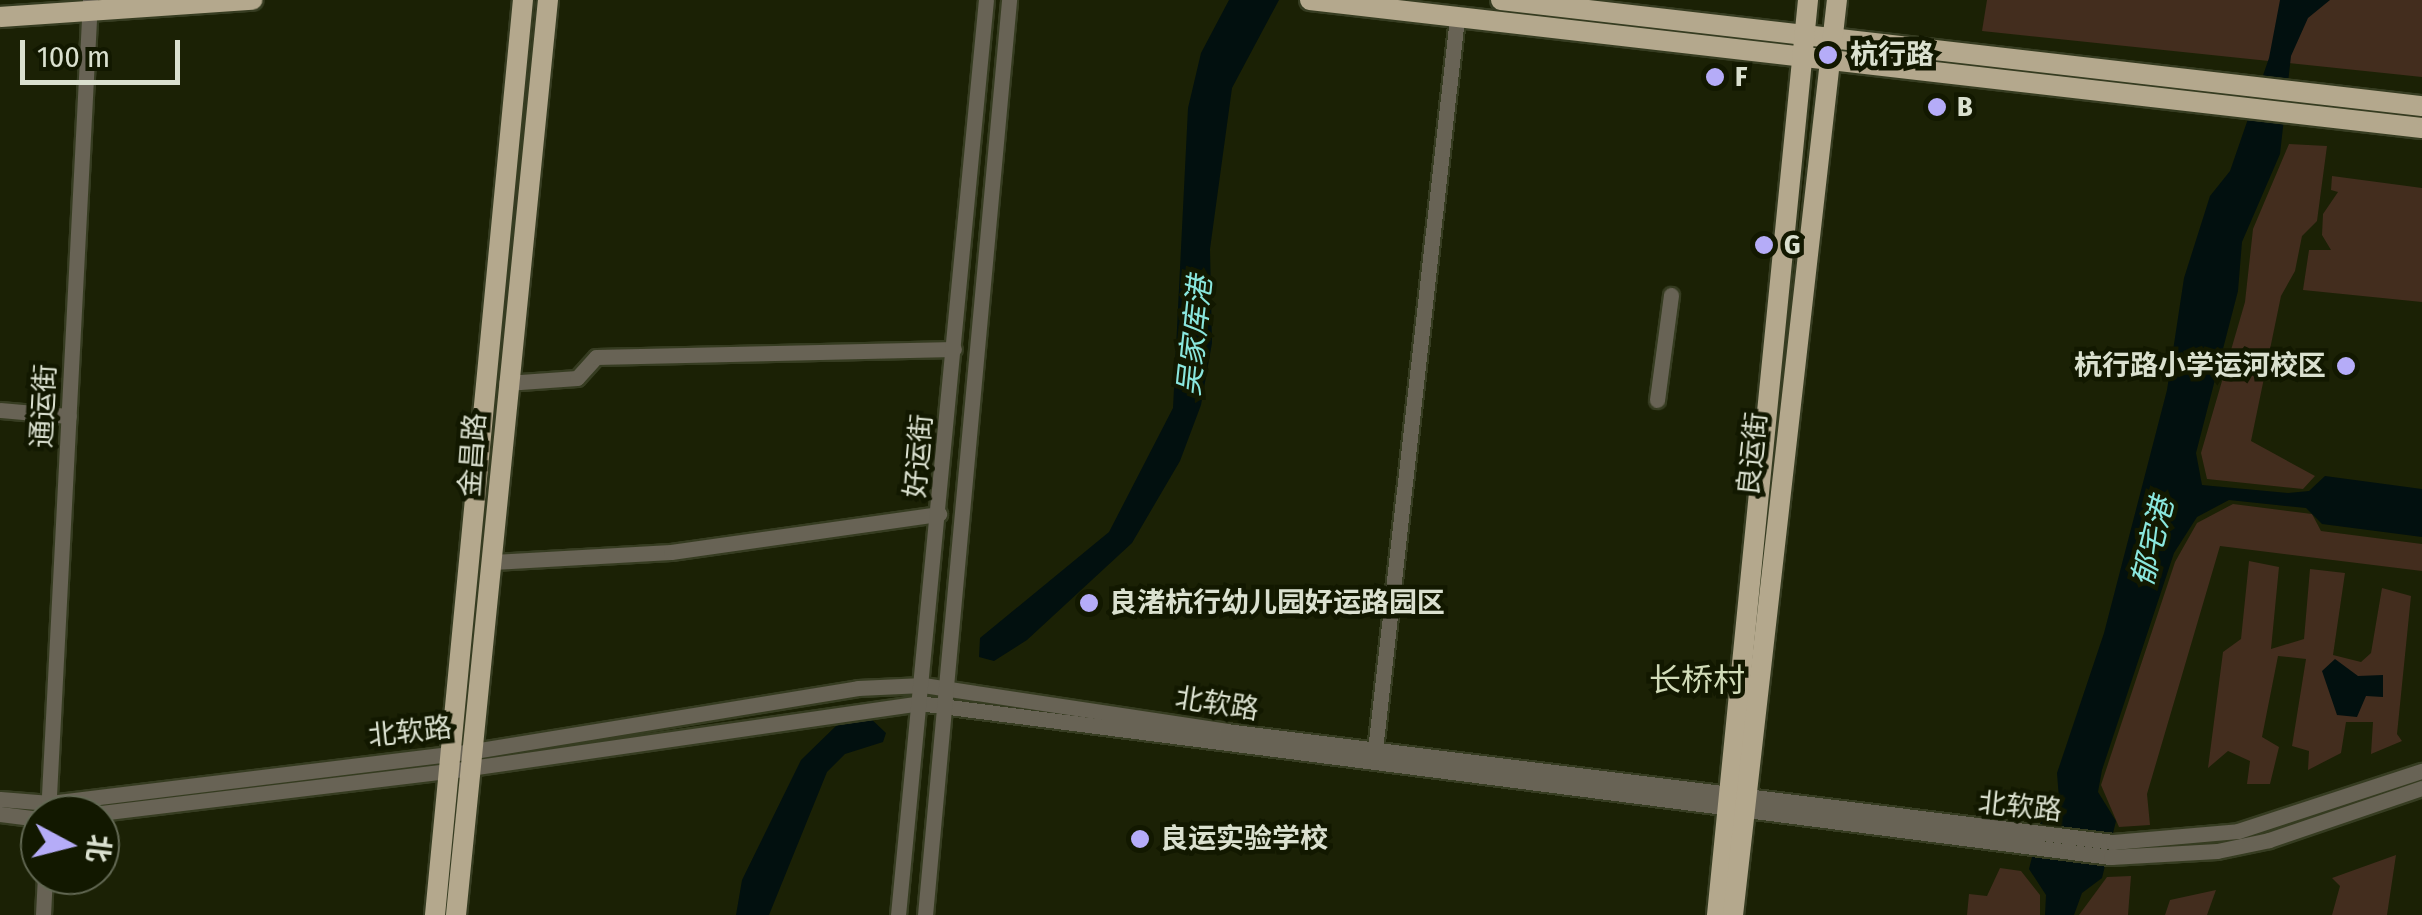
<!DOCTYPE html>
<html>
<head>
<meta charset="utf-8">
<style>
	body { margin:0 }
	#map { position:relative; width:2422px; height:915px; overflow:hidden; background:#1b2105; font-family:"Fira Sans Condensed","Noto Sans SC",sans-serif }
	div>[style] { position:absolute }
	.green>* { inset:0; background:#432d1e }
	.water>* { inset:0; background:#02100f }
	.roads { filter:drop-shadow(2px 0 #363c21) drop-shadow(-2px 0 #363c21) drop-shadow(0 2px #363c21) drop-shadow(0 -2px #363c21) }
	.minor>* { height:15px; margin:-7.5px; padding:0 7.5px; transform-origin:7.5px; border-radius:7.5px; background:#686355 }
	.major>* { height:20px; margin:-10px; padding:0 10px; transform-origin:10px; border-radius:10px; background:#b4a88d }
	.dots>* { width:28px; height:28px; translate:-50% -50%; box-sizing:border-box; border:5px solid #121800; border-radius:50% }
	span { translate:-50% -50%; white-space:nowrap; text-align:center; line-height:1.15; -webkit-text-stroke:9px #121800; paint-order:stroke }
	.poi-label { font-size:28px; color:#dae0cf; font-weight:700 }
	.left { translate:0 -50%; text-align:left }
	.right { translate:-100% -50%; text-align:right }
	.street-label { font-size:28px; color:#dae0cf }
	.water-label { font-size:30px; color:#8ae7de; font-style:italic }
	.quarter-label { font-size:32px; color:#d2dcb9 }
	.north { position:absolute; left:20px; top:795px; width:100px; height:100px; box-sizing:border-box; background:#121800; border:2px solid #626853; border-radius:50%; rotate:97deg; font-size:28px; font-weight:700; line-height:40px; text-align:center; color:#dae0cf }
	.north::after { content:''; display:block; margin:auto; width:35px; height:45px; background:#b5acf8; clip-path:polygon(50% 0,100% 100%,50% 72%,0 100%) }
	.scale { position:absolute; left:20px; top:40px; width:160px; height:45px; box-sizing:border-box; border:5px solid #dae0cf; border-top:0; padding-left:12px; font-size:30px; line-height:35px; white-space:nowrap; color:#dae0cf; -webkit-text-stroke:8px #121800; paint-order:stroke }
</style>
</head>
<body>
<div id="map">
	<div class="green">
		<div style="clip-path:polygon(1987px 0,2422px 0,2422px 77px,1982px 31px)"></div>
		<div style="clip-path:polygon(2289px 144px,2327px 146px,2317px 221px,2302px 236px,2295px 271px,2281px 296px,2251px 441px,2315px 476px,2303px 489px,2207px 479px,2201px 453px,2245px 302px,2253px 229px)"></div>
		<div style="clip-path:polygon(2332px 176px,2422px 188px,2422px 302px,2303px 290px,2309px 250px,2331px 250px,2322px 235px,2323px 214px,2338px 192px,2331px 190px)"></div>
		<div style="clip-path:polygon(2233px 504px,2312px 514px,2321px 531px,2422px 544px,2422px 571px,2220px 546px,2147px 794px,2150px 825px,2119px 827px,2101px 785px,2175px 562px,2197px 523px)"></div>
		<div style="clip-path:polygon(2249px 561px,2279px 567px,2271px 649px,2304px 639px,2310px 569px,2345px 573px,2333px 655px,2361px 662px,2371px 653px,2382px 588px,2411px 596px,2397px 734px,2402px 741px,2371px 754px,2373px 722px,2346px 722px,2341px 753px,2308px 770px,2309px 751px,2292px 746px,2306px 659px,2278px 656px,2262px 737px,2279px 747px,2270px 784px,2247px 784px,2250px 761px,2228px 751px,2208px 768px,2223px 652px,2241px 639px)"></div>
		<div style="clip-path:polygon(2396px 855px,2387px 915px,2332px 915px,2340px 886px,2332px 878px)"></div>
		<div style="clip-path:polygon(2000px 868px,2021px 871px,2040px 895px,2040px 915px,1967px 915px,1969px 894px,1987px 896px)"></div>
		<div style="clip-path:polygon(2131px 876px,2128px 915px,2079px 915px,2107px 877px)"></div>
		<div style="clip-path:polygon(2216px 890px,2207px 915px,2165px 915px,2170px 900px)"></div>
	</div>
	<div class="water">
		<div style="clip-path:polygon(1229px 0,1279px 0,1232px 88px,1210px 249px,1212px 343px,1201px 405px,1180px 461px,1132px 543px,1027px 640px,994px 661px,979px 657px,980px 638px,1109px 532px,1173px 408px,1188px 108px,1201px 53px)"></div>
		<div style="clip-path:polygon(2280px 0,2330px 0,2308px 18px,2291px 56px,2280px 154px,2242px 242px,2238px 291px,2196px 453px,2202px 485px,2288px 493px,2309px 491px,2325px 476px,2422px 489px,2422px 537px,2322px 524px,2306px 508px,2229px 500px,2197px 517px,2174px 553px,2102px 770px,2098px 792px,2116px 821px,2102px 878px,2082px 893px,2074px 915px,2045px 915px,2046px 895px,2029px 869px,2043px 814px,2059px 799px,2057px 773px,2104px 633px,2167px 390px,2184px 278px,2210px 196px,2230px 171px,2269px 58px)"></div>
		<div style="clip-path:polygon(2335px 659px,2358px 676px,2383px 675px,2383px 697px,2366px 696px,2357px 717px,2337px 715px,2322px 671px)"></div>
		<div style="clip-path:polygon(868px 716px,886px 733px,883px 742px,845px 754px,827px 772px,769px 915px,736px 915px,742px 880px,801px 760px,838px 724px)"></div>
	</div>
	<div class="roads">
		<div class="minor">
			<div style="left:506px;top:383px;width:71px;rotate:-4deg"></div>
			<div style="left:577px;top:378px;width:28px;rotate:-48deg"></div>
			<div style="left:596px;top:357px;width:358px;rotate:-1.3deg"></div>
			<div style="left:1657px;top:400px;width:106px;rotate:-82.4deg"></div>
			<div style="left:0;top:410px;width:69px;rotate:5deg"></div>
			<div style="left:493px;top:562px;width:178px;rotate:-3.2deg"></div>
			<div style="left:671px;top:552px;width:271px;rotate:-8.1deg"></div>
			<div style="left:1375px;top:750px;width:737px;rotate:-83.61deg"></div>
			<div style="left:0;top:799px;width:50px;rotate:4.6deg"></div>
			<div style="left:50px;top:803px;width:427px;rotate:-7deg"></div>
			<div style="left:474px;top:751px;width:389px;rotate:-9.3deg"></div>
			<div style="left:858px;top:688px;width:65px;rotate:-2.6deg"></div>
			<div style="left:923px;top:685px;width:306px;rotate:8.6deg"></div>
			<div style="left:1226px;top:731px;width:894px;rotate:7.13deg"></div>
			<div style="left:2113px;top:842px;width:125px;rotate:-5deg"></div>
			<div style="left:2238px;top:831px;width:194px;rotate:-18.1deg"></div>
			<div style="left:0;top:814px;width:40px;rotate:7.1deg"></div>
			<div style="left:48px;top:815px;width:816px;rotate:-87.05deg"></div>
			<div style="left:84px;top:815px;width:368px;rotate:-6.9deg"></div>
			<div style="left:449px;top:771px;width:474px;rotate:-8.2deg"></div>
			<div style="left:918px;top:703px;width:1203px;rotate:7.36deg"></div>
			<div style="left:2111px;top:857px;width:106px;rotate:-3.2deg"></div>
			<div style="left:2217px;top:851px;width:53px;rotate:-11.9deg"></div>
			<div style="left:2269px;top:840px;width:162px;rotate:-18.8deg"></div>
			<div style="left:43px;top:915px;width:40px;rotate:-87.1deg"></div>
			<div style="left:898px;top:915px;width:919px;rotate:-84.51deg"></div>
			<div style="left:925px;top:915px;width:919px;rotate:-84.75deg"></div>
		</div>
		<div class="major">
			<div style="left:1310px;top:0;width:1119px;rotate:6.57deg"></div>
			<div style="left:1501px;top:0;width:927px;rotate:6.57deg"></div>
			<div style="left:0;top:17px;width:253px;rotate:-3.9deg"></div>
			<div style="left:435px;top:915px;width:919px;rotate:-84.51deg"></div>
			<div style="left:456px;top:915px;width:920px;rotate:-84.26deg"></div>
			<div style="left:1717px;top:915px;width:920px;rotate:-84.32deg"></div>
			<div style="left:1733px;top:915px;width:921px;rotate:-83.52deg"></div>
		</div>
	</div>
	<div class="dots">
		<div style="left:1828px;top:55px;background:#b5acf8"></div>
		<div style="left:1715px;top:77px;background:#b5acf8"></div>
		<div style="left:1937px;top:107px;background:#b5acf8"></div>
		<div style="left:1764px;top:245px;background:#b5acf8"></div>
		<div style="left:2346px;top:366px;background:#b5acf8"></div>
		<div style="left:1089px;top:603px;background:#b5acf8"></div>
		<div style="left:1140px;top:839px;background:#b5acf8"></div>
	</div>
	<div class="poi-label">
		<span class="left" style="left:1850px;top:55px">杭行路</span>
		<span class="left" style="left:1735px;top:77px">F</span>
		<span class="left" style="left:1957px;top:107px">B</span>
		<span class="left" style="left:1784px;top:245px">G</span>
		<span class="right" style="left:2326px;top:366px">杭行路小学运河校区</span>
		<span class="left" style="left:1109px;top:603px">良渚杭行幼儿园好运路园区</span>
		<span class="left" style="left:1160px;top:839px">良运实验学校</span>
	</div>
	<div class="street-label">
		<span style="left:44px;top:406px;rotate:-87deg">通运街</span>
		<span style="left:1753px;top:454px;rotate:-84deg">良运街</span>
		<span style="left:473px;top:455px;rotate:-86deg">金昌路</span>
		<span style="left:919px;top:456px;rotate:-85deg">好运街</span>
		<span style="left:1217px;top:704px;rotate:9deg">北软路</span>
		<span style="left:410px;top:732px;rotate:-6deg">北软路</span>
		<span style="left:2020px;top:807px;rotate:6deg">北软路</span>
	</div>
	<div class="water-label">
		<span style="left:1195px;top:336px;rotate:-84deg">吴家库港</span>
		<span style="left:2153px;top:542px;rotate:-76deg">郁宅港</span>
	</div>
	<div class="quarter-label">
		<span style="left:1697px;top:680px">长桥村</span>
	</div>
	<div class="north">北</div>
	<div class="scale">100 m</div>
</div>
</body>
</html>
